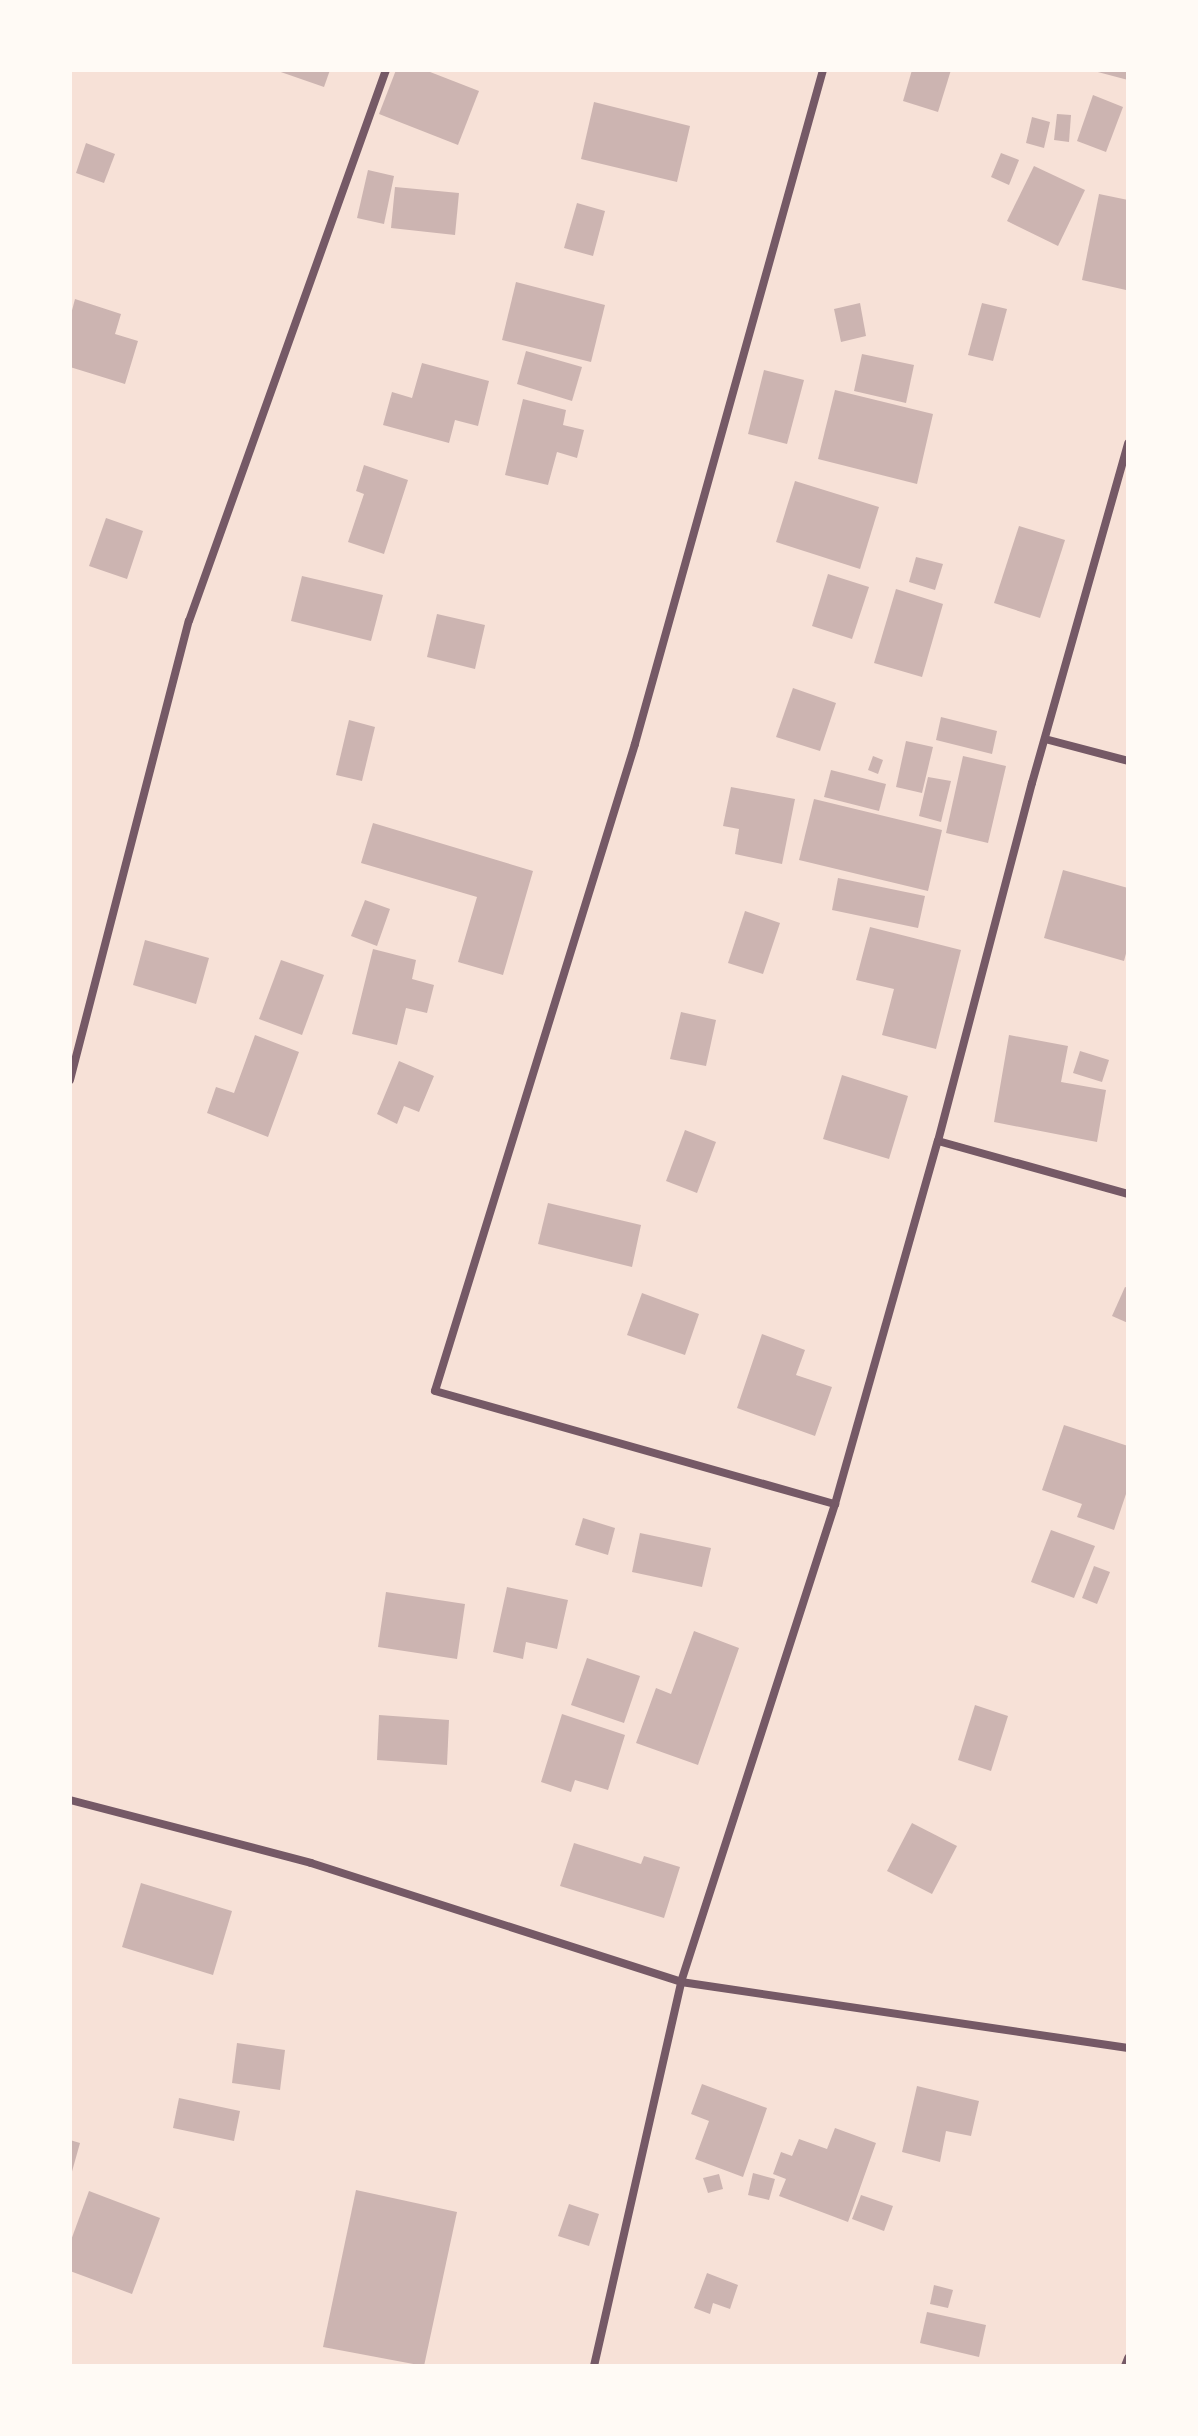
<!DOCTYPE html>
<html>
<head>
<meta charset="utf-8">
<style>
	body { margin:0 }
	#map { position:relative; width:1198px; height:2436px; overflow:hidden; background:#f7e1d7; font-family:"Sofia Sans Condensed",sans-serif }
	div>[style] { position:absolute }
	.building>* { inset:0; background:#ccb4b1 }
	.minor>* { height:8px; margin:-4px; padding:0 4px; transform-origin:4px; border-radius:4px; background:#755966 }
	span { translate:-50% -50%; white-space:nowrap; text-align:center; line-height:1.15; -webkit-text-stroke:6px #fffaf5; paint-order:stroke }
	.frame { position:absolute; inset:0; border:72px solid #fffaf5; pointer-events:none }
</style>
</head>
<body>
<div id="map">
	<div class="building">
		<div style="clip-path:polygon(275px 70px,330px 70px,324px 87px)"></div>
		<div style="clip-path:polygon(396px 70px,425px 70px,479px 91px,458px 145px,379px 114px)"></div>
		<div style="clip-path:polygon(912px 70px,951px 70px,938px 112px,903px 101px)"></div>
		<div style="clip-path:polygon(1094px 70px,1128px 70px,1128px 80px,1094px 71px)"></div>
		<div style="clip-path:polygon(1093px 95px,1123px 107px,1106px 152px,1077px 141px)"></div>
		<div style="clip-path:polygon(594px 102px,690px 126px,677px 182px,581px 159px)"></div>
		<div style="clip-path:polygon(1057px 114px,1071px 115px,1069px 142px,1054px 140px)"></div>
		<div style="clip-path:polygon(1032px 117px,1050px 122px,1044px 148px,1026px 143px)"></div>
		<div style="clip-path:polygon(86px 143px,115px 154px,104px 183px,76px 173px)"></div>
		<div style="clip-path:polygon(1001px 153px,1019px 160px,1009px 185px,991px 177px)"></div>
		<div style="clip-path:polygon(1034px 166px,1085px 190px,1058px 246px,1007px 221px)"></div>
		<div style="clip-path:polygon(368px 170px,394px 176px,384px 224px,357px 218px)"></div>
		<div style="clip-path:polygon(395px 187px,459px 193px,455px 235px,391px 228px)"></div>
		<div style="clip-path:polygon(1099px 194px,1128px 200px,1126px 290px,1082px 280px)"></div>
		<div style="clip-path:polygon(577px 203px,605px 211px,593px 256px,564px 248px)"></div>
		<div style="clip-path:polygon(516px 282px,605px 305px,591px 362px,502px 340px)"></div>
		<div style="clip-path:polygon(75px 299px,121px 314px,115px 334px,138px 341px,125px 384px,70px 367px,70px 318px)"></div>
		<div style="clip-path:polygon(860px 303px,866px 336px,841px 342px,834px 309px)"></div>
		<div style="clip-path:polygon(982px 303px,1007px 309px,993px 361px,968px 355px)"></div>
		<div style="clip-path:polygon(526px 351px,582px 367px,572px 401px,517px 384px)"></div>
		<div style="clip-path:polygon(862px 354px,914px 365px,906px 403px,854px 391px)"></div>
		<div style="clip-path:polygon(422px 363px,489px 381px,478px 426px,455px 420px,449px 443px,383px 425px,392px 392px,412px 398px)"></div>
		<div style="clip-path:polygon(764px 370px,804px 380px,787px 444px,748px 434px)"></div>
		<div style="clip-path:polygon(835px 390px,933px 414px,917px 484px,818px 459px)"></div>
		<div style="clip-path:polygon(523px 399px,566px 410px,563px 425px,584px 430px,577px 458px,557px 452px,548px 485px,505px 475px)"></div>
		<div style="clip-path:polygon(364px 465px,408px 480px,384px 554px,348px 542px,364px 494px,356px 491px)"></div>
		<div style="clip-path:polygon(795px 481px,879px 507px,860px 569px,776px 542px)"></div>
		<div style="clip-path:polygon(106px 518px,143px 531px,127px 579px,89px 566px)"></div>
		<div style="clip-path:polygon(1019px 526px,1065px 540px,1040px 618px,994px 603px)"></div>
		<div style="clip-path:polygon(916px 557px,943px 564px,935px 590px,909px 582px)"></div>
		<div style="clip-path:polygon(828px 574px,869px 587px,852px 639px,812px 626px)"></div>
		<div style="clip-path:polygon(302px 576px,383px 595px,371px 641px,291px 621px)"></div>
		<div style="clip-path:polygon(896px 589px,943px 604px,922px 677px,874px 663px)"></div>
		<div style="clip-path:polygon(437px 614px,485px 625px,475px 669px,427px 657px)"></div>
		<div style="clip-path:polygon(793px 688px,836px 703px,820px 751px,776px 737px)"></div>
		<div style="clip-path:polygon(941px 717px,997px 731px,992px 754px,936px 740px)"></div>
		<div style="clip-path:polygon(349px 720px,375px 727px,362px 781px,336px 775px)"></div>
		<div style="clip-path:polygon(906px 741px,933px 747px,922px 793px,896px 787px)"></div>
		<div style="clip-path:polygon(873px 756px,883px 760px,878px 774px,868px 770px)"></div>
		<div style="clip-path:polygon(963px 756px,1006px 766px,988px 843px,946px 833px)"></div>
		<div style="clip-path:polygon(831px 770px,886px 784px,879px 811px,824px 797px)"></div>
		<div style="clip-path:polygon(928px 777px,951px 781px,941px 822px,919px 816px)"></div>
		<div style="clip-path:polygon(731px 787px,795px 799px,782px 864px,735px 854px,739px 829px,723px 826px)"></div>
		<div style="clip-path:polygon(814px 799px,942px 830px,928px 891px,799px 860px)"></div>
		<div style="clip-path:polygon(373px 823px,533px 871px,503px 975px,458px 962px,477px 897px,361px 863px)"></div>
		<div style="clip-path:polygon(1063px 870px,1128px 888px,1128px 946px,1124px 961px,1044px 938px)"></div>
		<div style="clip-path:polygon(838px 878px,925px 896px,918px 928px,832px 910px)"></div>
		<div style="clip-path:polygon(365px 900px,390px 909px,377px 946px,351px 936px)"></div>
		<div style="clip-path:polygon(745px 911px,780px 923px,763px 974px,728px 963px)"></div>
		<div style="clip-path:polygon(870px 927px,961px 950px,936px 1049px,882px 1035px,894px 989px,856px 980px)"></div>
		<div style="clip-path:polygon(145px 940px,209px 958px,196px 1004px,133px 985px)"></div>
		<div style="clip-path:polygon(373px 949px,416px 960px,412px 979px,434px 985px,427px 1013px,406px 1008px,397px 1045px,352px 1034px)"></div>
		<div style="clip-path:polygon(281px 960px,324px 975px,302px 1035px,259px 1019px)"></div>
		<div style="clip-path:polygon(681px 1012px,716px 1020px,706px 1066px,670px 1059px)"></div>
		<div style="clip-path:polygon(255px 1035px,299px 1052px,268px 1137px,207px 1113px,216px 1087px,234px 1093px)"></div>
		<div style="clip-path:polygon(1009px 1035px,1068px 1046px,1061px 1082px,1106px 1090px,1097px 1142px,994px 1122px)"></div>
		<div style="clip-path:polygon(1080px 1051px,1109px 1060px,1102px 1082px,1073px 1073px)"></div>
		<div style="clip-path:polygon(399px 1061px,434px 1076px,419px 1112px,404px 1106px,397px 1124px,377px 1114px)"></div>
		<div style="clip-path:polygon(842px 1075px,908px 1096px,889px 1159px,823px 1139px)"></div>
		<div style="clip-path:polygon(685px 1130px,716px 1142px,697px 1193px,666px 1181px)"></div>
		<div style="clip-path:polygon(548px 1203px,641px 1225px,632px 1267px,538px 1244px)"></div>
		<div style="clip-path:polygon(1125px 1287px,1128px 1288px,1128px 1323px,1112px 1316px)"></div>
		<div style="clip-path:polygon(642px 1293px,699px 1314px,685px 1355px,627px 1335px)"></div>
		<div style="clip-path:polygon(762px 1334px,805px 1350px,796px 1375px,832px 1387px,815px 1436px,737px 1408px)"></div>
		<div style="clip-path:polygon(1064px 1425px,1128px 1446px,1128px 1488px,1114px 1530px,1077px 1517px,1082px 1504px,1042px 1490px)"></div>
		<div style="clip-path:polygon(583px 1518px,615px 1528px,608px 1555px,575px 1545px)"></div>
		<div style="clip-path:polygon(1051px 1530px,1095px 1546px,1074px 1598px,1031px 1582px)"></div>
		<div style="clip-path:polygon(640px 1533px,711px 1548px,702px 1587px,632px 1572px)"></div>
		<div style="clip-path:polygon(1094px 1566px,1110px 1572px,1097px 1604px,1082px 1598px)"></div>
		<div style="clip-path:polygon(507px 1587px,568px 1600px,557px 1649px,526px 1642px,523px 1659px,493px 1652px)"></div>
		<div style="clip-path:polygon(386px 1592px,465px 1604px,457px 1659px,378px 1647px)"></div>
		<div style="clip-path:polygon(694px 1631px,739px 1648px,698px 1765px,636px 1743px,656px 1688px,671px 1694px)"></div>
		<div style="clip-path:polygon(587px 1658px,640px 1676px,624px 1723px,571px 1705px)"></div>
		<div style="clip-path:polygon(975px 1705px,1008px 1716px,991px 1771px,958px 1760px)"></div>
		<div style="clip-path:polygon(562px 1714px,625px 1735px,608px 1790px,575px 1780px,571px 1792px,541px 1782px)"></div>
		<div style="clip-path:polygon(379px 1715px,449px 1720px,447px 1765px,377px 1760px)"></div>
		<div style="clip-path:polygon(912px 1823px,957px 1846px,932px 1894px,887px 1871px)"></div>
		<div style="clip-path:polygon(574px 1843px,641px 1864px,644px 1856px,680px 1867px,664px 1918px,560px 1886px)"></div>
		<div style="clip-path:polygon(141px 1883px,232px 1911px,213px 1975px,122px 1947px)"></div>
		<div style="clip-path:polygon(237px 2043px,285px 2050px,280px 2090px,232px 2083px)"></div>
		<div style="clip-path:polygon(702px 2084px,767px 2108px,743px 2177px,695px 2159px,709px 2121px,691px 2114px)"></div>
		<div style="clip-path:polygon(917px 2086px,979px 2101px,971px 2136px,946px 2131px,940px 2162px,902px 2152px)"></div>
		<div style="clip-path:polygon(179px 2098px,240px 2111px,234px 2141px,173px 2128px)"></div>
		<div style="clip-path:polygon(835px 2128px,876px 2143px,848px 2222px,779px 2196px,786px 2179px,773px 2174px,781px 2152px,792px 2156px,799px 2139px,827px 2149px)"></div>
		<div style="clip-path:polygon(70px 2140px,80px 2143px,71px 2175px,70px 2175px)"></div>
		<div style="clip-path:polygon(753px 2173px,775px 2179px,769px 2200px,748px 2195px)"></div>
		<div style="clip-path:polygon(719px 2174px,723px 2189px,708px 2193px,703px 2178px)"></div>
		<div style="clip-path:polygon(356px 2190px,457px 2212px,424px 2366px,323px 2347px)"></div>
		<div style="clip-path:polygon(89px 2191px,160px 2218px,132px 2294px,70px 2271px,70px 2243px)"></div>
		<div style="clip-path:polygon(861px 2195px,893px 2206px,884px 2231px,852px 2219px)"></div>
		<div style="clip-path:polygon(569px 2204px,599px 2214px,589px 2246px,558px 2236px)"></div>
		<div style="clip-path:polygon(707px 2273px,738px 2285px,730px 2309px,713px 2303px,710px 2314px,694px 2308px)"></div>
		<div style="clip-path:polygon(934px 2285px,953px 2290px,948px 2308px,930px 2304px)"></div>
		<div style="clip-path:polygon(927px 2312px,986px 2325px,979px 2357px,920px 2343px)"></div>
	</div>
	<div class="minor">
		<div style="left:823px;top:70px;width:700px;rotate:105.59deg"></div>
		<div style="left:635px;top:744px;width:677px;rotate:107.18deg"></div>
		<div style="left:435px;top:1391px;width:416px;rotate:15.8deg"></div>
		<div style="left:1045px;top:739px;width:86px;rotate:14.8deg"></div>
		<div style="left:70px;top:1080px;width:474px;rotate:-75.5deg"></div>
		<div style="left:189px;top:621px;width:585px;rotate:-70.33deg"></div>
		<div style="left:938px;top:1141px;width:197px;rotate:15.6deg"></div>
		<div style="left:70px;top:1800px;width:249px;rotate:14.6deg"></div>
		<div style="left:311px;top:1863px;width:389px;rotate:17.8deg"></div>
		<div style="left:681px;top:1982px;width:452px;rotate:8.4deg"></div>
		<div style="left:594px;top:2366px;width:394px;rotate:-77.2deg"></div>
		<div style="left:681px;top:1982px;width:502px;rotate:-72.14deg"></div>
		<div style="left:835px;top:1504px;width:377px;rotate:-74.2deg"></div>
		<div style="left:938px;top:1141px;width:370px;rotate:-75.3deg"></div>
		<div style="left:1032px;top:783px;width:353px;rotate:-74.2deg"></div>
		<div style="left:1125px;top:2366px;width:9px;rotate:-69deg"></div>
	</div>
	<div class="frame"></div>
</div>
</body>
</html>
